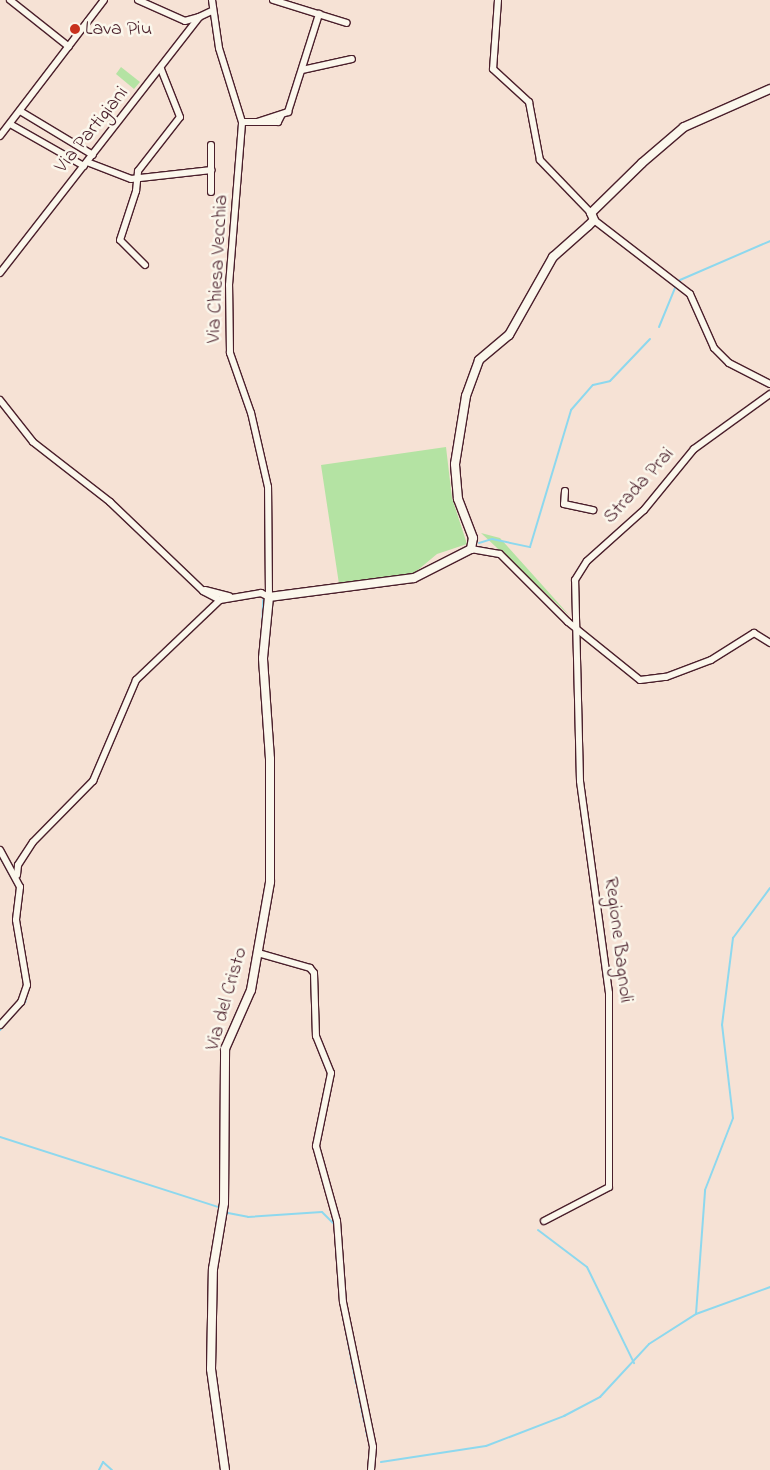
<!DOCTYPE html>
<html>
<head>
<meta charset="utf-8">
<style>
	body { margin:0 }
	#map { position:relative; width:770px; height:1470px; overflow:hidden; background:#f6e2d5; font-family:"Indie Flower",sans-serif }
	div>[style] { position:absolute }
	.green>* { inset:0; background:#b4e3a3 }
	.stream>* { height:2px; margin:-1px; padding:0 1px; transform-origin:1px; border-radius:1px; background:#8dd8ee }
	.roads { filter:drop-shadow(1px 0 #4a1f2b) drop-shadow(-1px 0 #4a1f2b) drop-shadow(0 1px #4a1f2b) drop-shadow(0 -1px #4a1f2b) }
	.minor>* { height:6px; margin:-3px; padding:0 3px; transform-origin:3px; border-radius:3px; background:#fbf7ec }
	.tertiary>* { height:8px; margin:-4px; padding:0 4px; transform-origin:4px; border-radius:4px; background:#fbf7ec }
	.dots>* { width:14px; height:14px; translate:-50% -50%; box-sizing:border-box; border:2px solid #fbf7ec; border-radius:50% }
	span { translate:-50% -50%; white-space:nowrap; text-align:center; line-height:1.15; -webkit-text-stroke:5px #fbf7ec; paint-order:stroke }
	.poi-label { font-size:20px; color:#4a1f2b }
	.left { translate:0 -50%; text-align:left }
	.street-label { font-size:20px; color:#4a1f2b }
</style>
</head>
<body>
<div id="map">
	<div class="green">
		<div style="clip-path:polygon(121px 67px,140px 82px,134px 89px,116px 74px)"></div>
		<div style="clip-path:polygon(446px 447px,452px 498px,467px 544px,437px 554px,413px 574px,339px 584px,321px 465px)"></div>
		<div style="clip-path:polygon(481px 533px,500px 538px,570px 616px)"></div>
	</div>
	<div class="stream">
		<div style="left:680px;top:280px;width:98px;rotate:-23.4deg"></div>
		<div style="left:659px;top:327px;width:42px;rotate:-67.7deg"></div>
		<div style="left:479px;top:543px;width:14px;rotate:-17deg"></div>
		<div style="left:492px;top:539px;width:39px;rotate:12deg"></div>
		<div style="left:530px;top:547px;width:143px;rotate:-73.3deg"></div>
		<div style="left:571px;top:410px;width:33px;rotate:-49deg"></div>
		<div style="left:593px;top:385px;width:17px;rotate:-13deg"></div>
		<div style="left:610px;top:381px;width:58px;rotate:-46.4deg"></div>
		<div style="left:262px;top:632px;width:32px;rotate:-88deg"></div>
		<div style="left:0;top:857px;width:23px;rotate:61deg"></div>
		<div style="left:231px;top:1026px;width:15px;rotate:-67deg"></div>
		<div style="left:0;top:1030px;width:38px;rotate:-48deg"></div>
		<div style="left:25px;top:1002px;width:11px;rotate:-75deg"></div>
		<div style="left:0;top:1137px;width:232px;rotate:17.8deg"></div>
		<div style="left:228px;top:1213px;width:20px;rotate:11deg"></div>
		<div style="left:248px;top:1217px;width:74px;rotate:-3.9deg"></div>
		<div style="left:322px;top:1212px;width:17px;rotate:45deg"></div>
		<div style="left:538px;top:1230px;width:61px;rotate:37.1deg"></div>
		<div style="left:587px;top:1267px;width:107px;rotate:63.9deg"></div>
		<div style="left:342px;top:1311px;width:74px;rotate:79.1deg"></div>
		<div style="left:696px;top:1314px;width:79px;rotate:-20deg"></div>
		<div style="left:358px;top:1391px;width:31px;rotate:79deg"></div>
		<div style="left:366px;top:1431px;width:7px;rotate:74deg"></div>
		<div style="left:381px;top:1462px;width:106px;rotate:-8.7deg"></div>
		<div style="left:486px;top:1446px;width:84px;rotate:-21deg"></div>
		<div style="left:564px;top:1416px;width:41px;rotate:-27.8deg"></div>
		<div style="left:600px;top:1397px;width:72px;rotate:-47.2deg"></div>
		<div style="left:649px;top:1344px;width:56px;rotate:-32.6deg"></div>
		<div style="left:696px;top:1314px;width:124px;rotate:-85.8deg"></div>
		<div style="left:705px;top:1190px;width:77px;rotate:-68.7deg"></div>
		<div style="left:733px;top:1118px;width:94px;rotate:-96.7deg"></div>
		<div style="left:722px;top:1025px;width:88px;rotate:-82.8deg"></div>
		<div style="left:733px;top:938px;width:62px;rotate:-53.5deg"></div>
		<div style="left:99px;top:1470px;width:9px;rotate:-63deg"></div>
		<div style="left:103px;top:1462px;width:12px;rotate:42deg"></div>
	</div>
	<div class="roads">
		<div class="minor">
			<div style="left:10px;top:0;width:75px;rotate:38.5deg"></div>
			<div style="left:138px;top:0;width:51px;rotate:24.1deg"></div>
			<div style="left:185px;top:21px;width:15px;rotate:-16deg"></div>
			<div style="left:273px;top:0;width:77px;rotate:17.3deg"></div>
			<div style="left:498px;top:0;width:69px;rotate:94.1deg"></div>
			<div style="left:493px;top:69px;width:49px;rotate:42.5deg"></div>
			<div style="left:529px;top:102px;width:59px;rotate:79.3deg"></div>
			<div style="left:540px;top:160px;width:74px;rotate:46.1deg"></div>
			<div style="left:302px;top:70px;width:51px;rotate:-12.4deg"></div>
			<div style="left:20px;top:111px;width:85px;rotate:31.1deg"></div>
			<div style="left:242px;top:122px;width:36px"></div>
			<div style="left:278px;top:122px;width:7px;rotate:-63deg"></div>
			<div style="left:257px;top:122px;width:33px;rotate:-18deg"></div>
			<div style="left:288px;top:112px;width:103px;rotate:-72.4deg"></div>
			<div style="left:10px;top:124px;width:85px;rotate:29.6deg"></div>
			<div style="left:0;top:136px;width:171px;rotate:-52.6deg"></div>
			<div style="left:87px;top:162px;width:47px;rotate:21.1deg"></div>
			<div style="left:131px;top:179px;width:81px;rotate:-6.4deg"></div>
			<div style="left:211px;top:192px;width:47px;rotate:-90deg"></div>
			<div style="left:594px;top:220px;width:121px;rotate:37.6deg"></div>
			<div style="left:690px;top:294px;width:59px;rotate:66deg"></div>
			<div style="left:714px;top:348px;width:21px;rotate:45deg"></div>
			<div style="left:729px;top:363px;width:46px;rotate:27.1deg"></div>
			<div style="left:145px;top:265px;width:35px;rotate:-135deg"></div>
			<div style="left:120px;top:240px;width:52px;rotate:-71.9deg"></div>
			<div style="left:136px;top:191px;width:20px;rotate:-84deg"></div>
			<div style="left:138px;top:171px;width:68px;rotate:-52.1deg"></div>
			<div style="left:180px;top:117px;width:52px;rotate:-111.6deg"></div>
			<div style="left:0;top:273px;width:324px;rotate:-52.1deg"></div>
			<div style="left:199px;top:17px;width:14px;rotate:-25deg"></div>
			<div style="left:0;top:400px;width:53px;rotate:51.8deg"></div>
			<div style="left:33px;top:442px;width:98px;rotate:37.9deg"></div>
			<div style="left:110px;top:502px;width:129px;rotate:43.7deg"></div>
			<div style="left:203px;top:591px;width:19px;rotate:28deg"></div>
			<div style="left:220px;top:600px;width:42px;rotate:-9.7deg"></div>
			<div style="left:261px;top:593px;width:9px;rotate:27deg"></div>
			<div style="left:269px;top:597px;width:110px;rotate:-90.5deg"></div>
			<div style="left:268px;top:487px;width:76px;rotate:-102.9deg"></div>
			<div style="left:251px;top:413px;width:64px;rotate:-109.3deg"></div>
			<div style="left:230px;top:353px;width:68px;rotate:-90.8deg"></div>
			<div style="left:229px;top:285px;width:164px;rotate:-85.4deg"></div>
			<div style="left:242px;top:122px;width:77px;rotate:-107.3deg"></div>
			<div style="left:219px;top:48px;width:49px;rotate:-98.3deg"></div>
			<div style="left:565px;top:491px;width:13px;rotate:94deg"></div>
			<div style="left:564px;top:504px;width:30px;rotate:12deg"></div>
			<div style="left:471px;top:549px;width:29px;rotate:10deg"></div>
			<div style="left:500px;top:554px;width:96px;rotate:45deg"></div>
			<div style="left:568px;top:622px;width:92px;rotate:38.9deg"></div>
			<div style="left:640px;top:680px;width:26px;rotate:-7deg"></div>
			<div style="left:666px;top:677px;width:48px;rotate:-20.7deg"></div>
			<div style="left:711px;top:660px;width:51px;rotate:-32.1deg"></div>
			<div style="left:754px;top:633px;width:19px;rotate:32deg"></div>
			<div style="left:205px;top:590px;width:25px;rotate:14deg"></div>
			<div style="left:0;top:850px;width:42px;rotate:61.6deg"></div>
			<div style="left:20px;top:887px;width:33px;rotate:97deg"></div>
			<div style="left:16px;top:920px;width:66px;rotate:80.4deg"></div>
			<div style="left:27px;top:985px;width:18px;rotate:109deg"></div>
			<div style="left:21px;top:1002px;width:31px;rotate:132deg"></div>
			<div style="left:17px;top:875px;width:10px;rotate:-84deg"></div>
			<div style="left:18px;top:865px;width:27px;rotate:-57deg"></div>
			<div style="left:33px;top:842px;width:86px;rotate:-45.5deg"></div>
			<div style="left:93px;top:781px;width:110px;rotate:-66.9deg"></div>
			<div style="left:136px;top:680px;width:116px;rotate:-43.6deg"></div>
			<div style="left:258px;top:953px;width:54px;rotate:16.1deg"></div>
			<div style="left:310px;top:968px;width:6px;rotate:51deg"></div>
			<div style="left:314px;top:973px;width:63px;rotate:88.2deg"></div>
			<div style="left:316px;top:1036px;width:40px;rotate:68deg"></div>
			<div style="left:331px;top:1073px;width:75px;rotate:101.6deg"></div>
			<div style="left:316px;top:1146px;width:78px;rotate:74.4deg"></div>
			<div style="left:337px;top:1221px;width:81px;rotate:85.8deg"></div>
			<div style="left:343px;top:1302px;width:148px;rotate:78.3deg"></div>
			<div style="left:373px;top:1447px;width:23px;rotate:95deg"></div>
			<div style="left:544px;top:1221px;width:73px;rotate:-27.6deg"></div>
			<div style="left:609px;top:1187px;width:194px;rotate:-90deg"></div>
			<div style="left:609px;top:993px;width:214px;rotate:-97.8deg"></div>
			<div style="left:580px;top:781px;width:201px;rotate:-91.4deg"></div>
			<div style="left:575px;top:580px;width:22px;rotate:-58deg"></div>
			<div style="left:587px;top:561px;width:76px;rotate:-41.8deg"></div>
			<div style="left:644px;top:510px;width:79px;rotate:-50.7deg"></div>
			<div style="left:694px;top:449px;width:94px;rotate:-35.9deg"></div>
		</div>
		<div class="tertiary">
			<div style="left:225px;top:1470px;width:102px;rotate:-97.9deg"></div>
			<div style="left:211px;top:1369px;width:100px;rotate:-88.9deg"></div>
			<div style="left:213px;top:1269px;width:67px;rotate:-80.5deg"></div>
			<div style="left:224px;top:1203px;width:154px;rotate:-89.6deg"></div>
			<div style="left:225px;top:1049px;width:64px;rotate:-66.2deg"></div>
			<div style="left:251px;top:990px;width:110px;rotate:-80deg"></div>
			<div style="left:270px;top:882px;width:123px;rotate:-90deg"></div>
			<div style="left:270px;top:759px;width:101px;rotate:-94deg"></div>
			<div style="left:263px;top:658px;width:61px;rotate:-84.4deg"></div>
			<div style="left:269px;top:597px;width:146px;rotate:-7.5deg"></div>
			<div style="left:414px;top:578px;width:64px;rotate:-27deg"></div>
			<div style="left:471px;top:549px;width:11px;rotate:-80deg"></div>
			<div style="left:473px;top:538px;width:42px;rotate:-111deg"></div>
			<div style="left:458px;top:499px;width:35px;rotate:-95deg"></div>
			<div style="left:455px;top:464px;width:69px;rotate:-80.8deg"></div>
			<div style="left:466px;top:396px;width:38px;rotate:-70deg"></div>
			<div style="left:479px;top:360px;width:39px;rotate:-40deg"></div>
			<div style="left:509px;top:335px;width:90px;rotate:-60.6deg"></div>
			<div style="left:553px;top:257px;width:47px;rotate:-41.5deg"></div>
			<div style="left:588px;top:226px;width:8px;rotate:-45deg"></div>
			<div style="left:594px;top:220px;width:8px;rotate:-113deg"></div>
			<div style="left:591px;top:213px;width:71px;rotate:-44.4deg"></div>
			<div style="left:642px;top:163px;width:55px;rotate:-40.6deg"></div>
			<div style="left:684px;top:127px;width:94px;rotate:-23.8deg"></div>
		</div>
	</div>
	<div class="dots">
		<div style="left:75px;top:29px;background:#c8321e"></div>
	</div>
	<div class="poi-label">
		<span class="left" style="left:85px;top:29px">Lava Piu</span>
	</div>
	<div class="street-label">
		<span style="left:92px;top:130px;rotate:-51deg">Via Partigiani</span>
		<span style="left:218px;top:269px;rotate:-87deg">Via Chiesa Vecchia</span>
		<span style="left:639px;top:486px;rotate:-48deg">Strada Prai</span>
		<span style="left:618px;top:940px;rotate:83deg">Regione Bagnoli</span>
		<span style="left:227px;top:999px;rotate:-74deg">Via del Cristo</span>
	</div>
</div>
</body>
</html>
